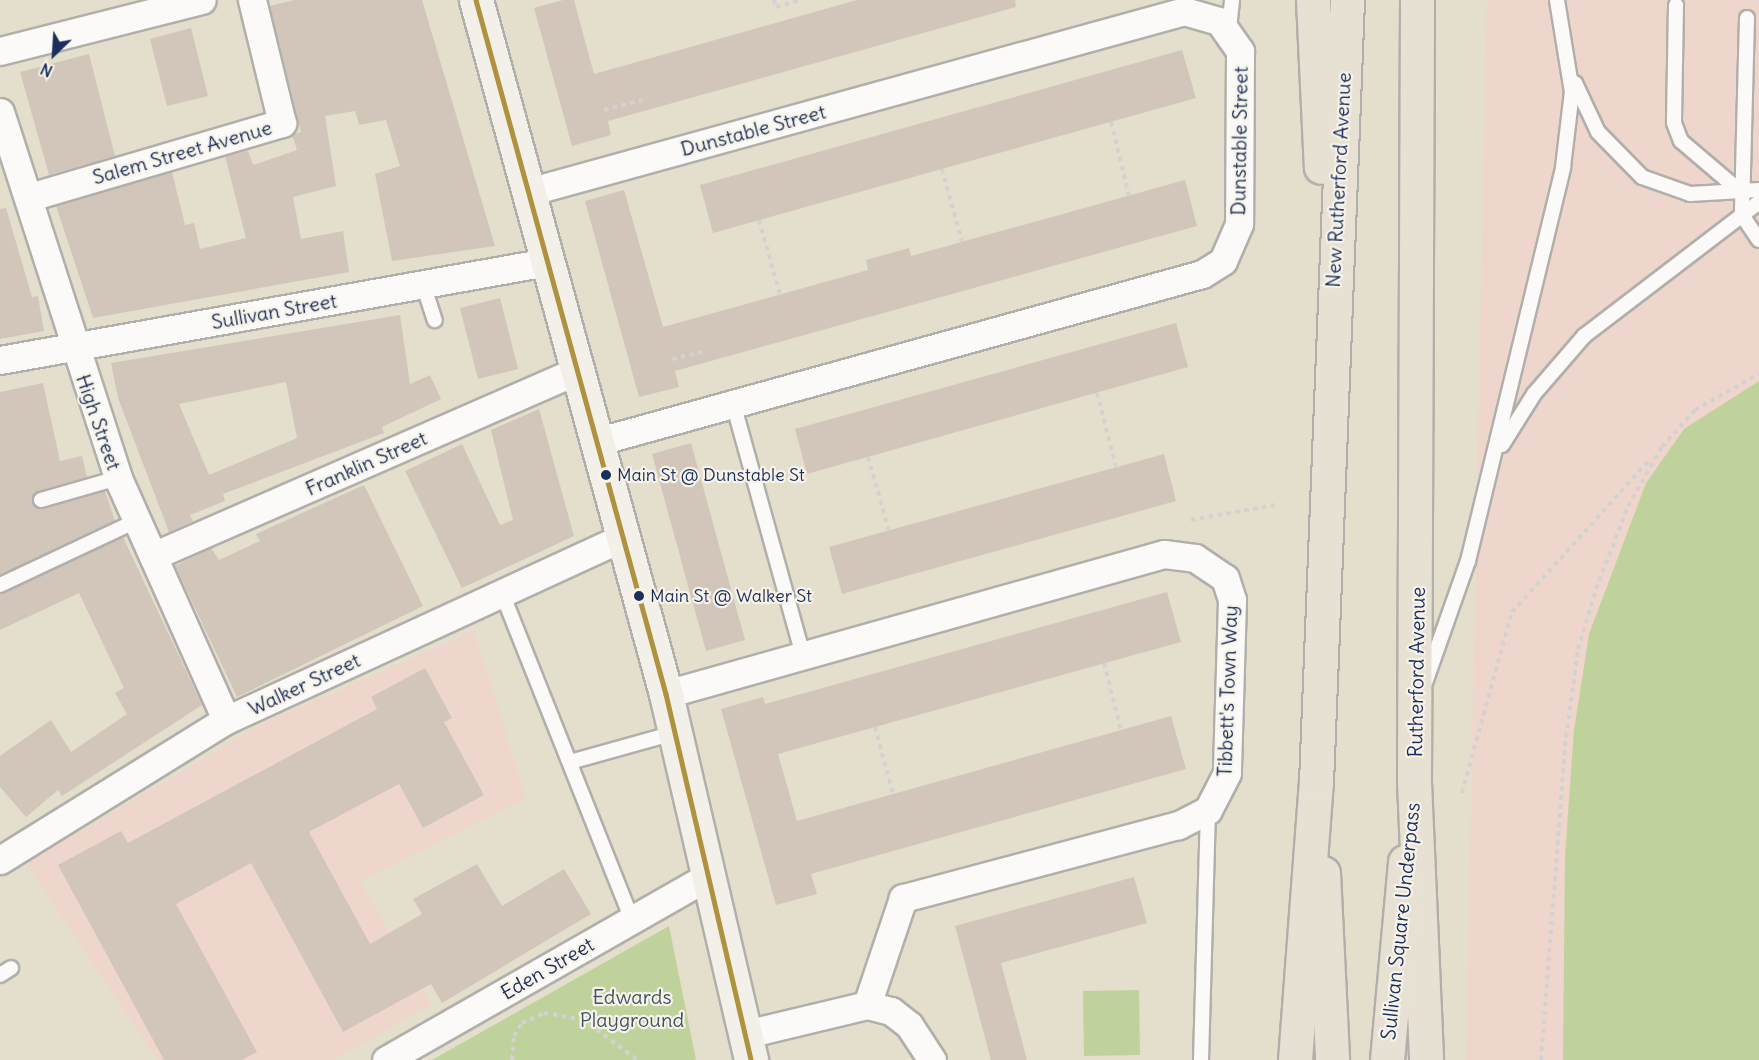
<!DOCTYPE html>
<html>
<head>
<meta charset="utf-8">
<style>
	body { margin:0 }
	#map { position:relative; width:1759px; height:1060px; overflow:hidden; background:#e4decd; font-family:Delius,sans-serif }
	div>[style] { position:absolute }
	.built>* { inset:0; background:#eed6cc }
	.green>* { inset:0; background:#c0d29c }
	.building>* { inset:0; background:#d2c6ba }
	.path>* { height:4px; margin-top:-2px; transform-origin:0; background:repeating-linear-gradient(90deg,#d3d2d0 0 4.5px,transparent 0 9px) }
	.roads { filter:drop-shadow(2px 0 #b1afa9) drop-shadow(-2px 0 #b1afa9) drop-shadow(0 2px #b1afa9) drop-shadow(0 -2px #b1afa9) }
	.service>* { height:14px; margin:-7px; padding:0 7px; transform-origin:7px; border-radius:7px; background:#fbfaf8 }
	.minor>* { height:27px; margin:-13.5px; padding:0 13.5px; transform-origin:13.5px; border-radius:13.5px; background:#fbfaf8 }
	.secondary>* { height:33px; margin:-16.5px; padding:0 16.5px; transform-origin:16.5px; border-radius:16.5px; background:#f3f0e9 }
	.primary>* { height:33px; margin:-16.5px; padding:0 16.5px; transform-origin:16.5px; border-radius:16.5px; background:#e7e1d4 }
	.bus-1>* { height:4.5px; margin:-2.25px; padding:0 2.25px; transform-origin:2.25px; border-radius:2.25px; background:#af923e }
	.dots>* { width:16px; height:16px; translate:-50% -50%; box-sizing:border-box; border:3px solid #f7f3e8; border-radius:50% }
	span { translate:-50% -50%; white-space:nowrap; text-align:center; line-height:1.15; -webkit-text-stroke:4.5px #f7f3e8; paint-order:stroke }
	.bus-label { font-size:18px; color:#1b2f5e }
	.left { translate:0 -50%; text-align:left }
	.street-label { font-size:20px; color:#1b2f5e }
	.park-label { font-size:20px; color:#3d5563 }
	.north { position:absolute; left:24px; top:24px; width:60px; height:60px; -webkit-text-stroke:4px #f7f3e8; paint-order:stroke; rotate:205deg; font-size:16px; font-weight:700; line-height:24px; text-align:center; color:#1b2f5e }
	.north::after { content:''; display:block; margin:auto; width:21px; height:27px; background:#1b2f5e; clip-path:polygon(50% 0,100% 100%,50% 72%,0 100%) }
</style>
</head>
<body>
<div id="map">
	<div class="built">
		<div style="clip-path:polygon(1487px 0,1759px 0,1759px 1060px,1466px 1060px)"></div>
		<div style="clip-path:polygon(474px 631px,526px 798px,360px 881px,432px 1004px,334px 1060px,157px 1060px,26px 864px,264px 723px)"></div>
	</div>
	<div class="green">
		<div style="clip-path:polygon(1759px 381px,1759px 1060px,1563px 1060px,1565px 856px,1574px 730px,1589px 634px,1646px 483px,1684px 429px)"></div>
		<div style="clip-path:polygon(669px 926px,696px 1060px,432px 1060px)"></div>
		<div style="clip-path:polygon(1139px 990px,1140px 1055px,1084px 1056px,1083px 991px)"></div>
	</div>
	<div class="building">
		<div style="clip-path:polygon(294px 0,422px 0,495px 246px,392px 261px,375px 174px,400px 166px,386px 120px,359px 125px,355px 111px,325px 116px,336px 186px,293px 197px,301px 239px,343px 231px,349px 272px,93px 318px,56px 206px,172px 172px,185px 225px,194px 223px,200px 249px,246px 238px,225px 156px,248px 151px,253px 165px,297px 150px,292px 135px,301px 132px,270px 6px)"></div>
		<div style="clip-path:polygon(563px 0,574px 0,594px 74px,857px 0,1015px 0,1016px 7px,608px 121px,611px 135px,572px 146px,534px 8px)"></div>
		<div style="clip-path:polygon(191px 28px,208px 96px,167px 106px,150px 39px)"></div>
		<div style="clip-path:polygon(1182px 50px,1196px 98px,713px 233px,700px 185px)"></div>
		<div style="clip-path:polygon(89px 54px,115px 156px,49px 175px,20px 72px)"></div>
		<div style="clip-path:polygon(1185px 180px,1197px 226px,675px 371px,679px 387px,639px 397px,585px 201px,624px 190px,663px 327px,868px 270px,866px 260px,909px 248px,911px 256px)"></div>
		<div style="clip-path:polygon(6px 208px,32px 297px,38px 296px,44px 331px,0 339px,0 209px)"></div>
		<div style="clip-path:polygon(500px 298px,518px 369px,478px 379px,460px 308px)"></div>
		<div style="clip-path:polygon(evenodd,400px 315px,410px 384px,430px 375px,441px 399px,382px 427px,384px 433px,223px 494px,225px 501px,190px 515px,193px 521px,169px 532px,118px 398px,111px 363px,400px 315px,286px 382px,297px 438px,209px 475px,179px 404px,286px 382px)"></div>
		<div style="clip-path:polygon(1176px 323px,1188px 367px,807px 474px,795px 429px)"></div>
		<div style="clip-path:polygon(43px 383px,60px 461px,82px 456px,87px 477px,38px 492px,33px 503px,43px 509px,105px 491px,115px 521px,0 575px,0 392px)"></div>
		<div style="clip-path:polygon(539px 409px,574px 536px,462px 588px,405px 471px,462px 444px,500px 525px,513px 520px,491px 430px)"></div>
		<div style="clip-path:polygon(691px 443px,745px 640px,706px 651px,652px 454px)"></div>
		<div style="clip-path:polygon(1164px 454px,1176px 501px,842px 594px,829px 547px)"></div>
		<div style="clip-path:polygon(364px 485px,423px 606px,237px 697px,175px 566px,211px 548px,219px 560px,260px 541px,256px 534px)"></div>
		<div style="clip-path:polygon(123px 537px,202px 705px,62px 796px,58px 790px,26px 817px,0 787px,0 756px,51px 720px,71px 752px,127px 714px,115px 693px,124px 688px,79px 593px,0 630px,0 594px)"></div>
		<div style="clip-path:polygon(1167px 592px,1181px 642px,778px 754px,797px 821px,1171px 716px,1186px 769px,811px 874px,817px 894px,776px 905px,721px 709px,763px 697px,765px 704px)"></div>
		<div style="clip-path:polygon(425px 668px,452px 718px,444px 722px,484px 795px,423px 828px,399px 784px,309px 832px,370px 944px,422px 914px,413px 899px,477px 864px,502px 906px,564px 869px,591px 914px,442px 1003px,431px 984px,343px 1032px,251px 863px,176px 904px,257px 1052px,242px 1060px,164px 1060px,58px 865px,121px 831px,128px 843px,377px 709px,371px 697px)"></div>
		<div style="clip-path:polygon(1134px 877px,1147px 923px,1001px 963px,1027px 1060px,991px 1060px,955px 926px)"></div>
	</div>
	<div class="path">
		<div style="left:774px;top:0;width:7px;rotate:74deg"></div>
		<div style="left:776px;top:7px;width:26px;rotate:-16deg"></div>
		<div style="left:604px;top:110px;width:40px;rotate:-14.4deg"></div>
		<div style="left:1111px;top:122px;width:76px;rotate:76.3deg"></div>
		<div style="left:942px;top:169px;width:76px;rotate:74.7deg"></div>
		<div style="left:759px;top:220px;width:77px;rotate:74.2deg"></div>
		<div style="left:672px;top:359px;width:35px;rotate:-13deg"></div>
		<div style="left:1097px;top:393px;width:76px;rotate:75.6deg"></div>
		<div style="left:868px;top:457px;width:77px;rotate:74.2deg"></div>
		<div style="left:1191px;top:520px;width:85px;rotate:-10.1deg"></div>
		<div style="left:1104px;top:663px;width:69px;rotate:75.8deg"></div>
		<div style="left:875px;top:727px;width:69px;rotate:75deg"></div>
		<div style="left:1462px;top:793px;width:188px;rotate:-74.6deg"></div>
		<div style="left:1512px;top:612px;width:207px;rotate:-47.9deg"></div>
		<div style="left:512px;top:1060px;width:24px;rotate:-85deg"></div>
		<div style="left:514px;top:1036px;width:15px;rotate:-58deg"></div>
		<div style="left:522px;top:1023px;width:24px;rotate:-24deg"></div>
		<div style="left:544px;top:1013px;width:38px;rotate:9deg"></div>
		<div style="left:582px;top:1019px;width:69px;rotate:36.2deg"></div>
		<div style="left:1541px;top:1060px;width:324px;rotate:-85.6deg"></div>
		<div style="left:1566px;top:737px;width:89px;rotate:-82.2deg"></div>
		<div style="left:1578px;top:649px;width:63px;rotate:-73.3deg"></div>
		<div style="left:1596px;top:589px;width:89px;rotate:-68.9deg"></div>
		<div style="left:1628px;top:506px;width:68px;rotate:-60deg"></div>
		<div style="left:1662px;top:447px;width:50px;rotate:-48.3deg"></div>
		<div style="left:1695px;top:410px;width:73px;rotate:-29.4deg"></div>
	</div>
	<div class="roads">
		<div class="service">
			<div style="left:1676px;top:5px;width:118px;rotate:91deg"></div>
			<div style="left:1674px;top:123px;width:19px;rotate:69deg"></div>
			<div style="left:1681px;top:141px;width:80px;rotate:40.4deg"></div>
			<div style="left:1747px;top:18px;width:197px;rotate:91.5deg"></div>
			<div style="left:1742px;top:215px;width:30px;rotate:56deg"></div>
			<div style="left:1229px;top:29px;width:29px;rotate:-84deg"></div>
			<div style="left:1575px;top:83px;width:54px;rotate:64.9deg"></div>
			<div style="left:1598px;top:132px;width:63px;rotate:45.6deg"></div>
			<div style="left:1642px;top:177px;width:51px;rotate:19.5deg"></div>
			<div style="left:1690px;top:194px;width:69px;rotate:-3.3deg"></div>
			<div style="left:423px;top:284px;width:38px;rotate:72deg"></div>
			<div style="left:733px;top:403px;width:262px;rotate:74.5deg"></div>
			<div style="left:1502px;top:445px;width:60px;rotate:-57.9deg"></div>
			<div style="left:1534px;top:394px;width:77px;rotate:-49.2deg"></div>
			<div style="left:1584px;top:336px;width:220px;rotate:-37.4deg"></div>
			<div style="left:41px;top:500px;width:80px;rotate:-15.9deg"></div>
			<div style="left:0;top:585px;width:150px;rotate:-25.2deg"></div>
			<div style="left:502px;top:593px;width:352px;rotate:68.3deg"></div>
			<div style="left:1426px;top:680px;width:126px;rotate:-70.6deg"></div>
			<div style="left:1468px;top:561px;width:405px;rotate:-76.4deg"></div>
			<div style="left:1563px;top:167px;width:76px;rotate:-83.2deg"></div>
			<div style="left:1572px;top:92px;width:93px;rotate:-99.3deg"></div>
			<div style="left:570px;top:762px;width:108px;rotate:-15.6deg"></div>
			<div style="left:0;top:975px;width:13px;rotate:-32deg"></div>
			<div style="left:1201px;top:1060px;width:250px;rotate:-88.4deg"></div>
		</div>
		<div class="minor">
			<div style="left:0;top:51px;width:208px;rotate:-14.2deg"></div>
			<div style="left:0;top:112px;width:385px;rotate:72.1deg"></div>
			<div style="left:118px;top:478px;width:265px;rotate:65.9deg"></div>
			<div style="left:528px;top:192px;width:681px;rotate:-15.42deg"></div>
			<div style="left:1184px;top:11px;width:36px;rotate:16deg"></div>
			<div style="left:1219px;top:21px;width:37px;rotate:55deg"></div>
			<div style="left:1240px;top:51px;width:173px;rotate:90.3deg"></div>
			<div style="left:1239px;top:224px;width:40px;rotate:113.4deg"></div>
			<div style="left:1223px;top:261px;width:25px;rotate:148deg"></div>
			<div style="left:1202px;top:274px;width:626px;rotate:164.52deg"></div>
			<div style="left:30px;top:197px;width:263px;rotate:-16.4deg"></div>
			<div style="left:282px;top:123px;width:127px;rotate:-103.7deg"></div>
			<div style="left:0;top:360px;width:556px;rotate:-10.16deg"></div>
			<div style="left:153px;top:556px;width:465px;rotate:-23.6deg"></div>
			<div style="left:666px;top:694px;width:517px;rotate:-15.7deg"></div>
			<div style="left:1164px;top:554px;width:31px;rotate:7deg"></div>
			<div style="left:1195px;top:558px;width:36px;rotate:34deg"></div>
			<div style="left:1225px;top:578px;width:23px;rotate:72deg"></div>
			<div style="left:1232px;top:600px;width:173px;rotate:91.7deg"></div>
			<div style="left:1227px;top:773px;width:42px;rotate:117.2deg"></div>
			<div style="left:1208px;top:810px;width:34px;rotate:153deg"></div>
			<div style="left:1178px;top:825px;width:285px;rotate:165.1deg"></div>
			<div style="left:903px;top:898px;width:113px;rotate:108.6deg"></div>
			<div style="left:0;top:860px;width:266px;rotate:-31.8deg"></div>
			<div style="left:226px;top:720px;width:438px;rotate:-24.7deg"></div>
			<div style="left:746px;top:1034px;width:124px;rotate:-13.5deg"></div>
			<div style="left:867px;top:1005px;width:25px;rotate:14deg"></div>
			<div style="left:891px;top:1011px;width:23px;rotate:38deg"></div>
			<div style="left:909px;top:1025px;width:42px;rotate:56.7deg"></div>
			<div style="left:386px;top:1060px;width:371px;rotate:-29.7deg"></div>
		</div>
		<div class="secondary">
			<div style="left:476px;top:0;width:720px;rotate:74.69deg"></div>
			<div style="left:666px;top:694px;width:376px;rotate:76.9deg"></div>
		</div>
		<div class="primary">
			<div style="left:1313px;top:0;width:167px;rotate:87.3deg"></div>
			<div style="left:1417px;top:0;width:782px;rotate:90.22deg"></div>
			<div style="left:1414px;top:782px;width:278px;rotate:87.5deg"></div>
			<div style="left:1323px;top:873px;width:187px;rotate:87.2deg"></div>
			<div style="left:1295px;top:1060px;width:279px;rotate:-85.7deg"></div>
			<div style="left:1316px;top:782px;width:783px;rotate:-87.73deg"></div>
			<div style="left:1387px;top:1060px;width:199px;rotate:-84.8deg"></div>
		</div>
	</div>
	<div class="bus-1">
		<div style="left:476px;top:0;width:720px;rotate:74.69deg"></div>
		<div style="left:666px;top:694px;width:376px;rotate:76.9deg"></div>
	</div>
	<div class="dots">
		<div style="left:606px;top:475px;background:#1b2f5e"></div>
		<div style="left:639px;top:596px;background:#1b2f5e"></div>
	</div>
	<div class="bus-label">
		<span class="left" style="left:617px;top:475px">Main St @ Dunstable St</span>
		<span class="left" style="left:650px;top:596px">Main St @ Walker St</span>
	</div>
	<div class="street-label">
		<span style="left:753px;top:130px;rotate:-15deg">Dunstable Street</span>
		<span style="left:1239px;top:141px;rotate:-89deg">Dunstable Street</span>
		<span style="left:182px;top:152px;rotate:-16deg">Salem Street Avenue</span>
		<span style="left:1338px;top:180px;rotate:-87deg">New Rutherford Avenue</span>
		<span style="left:274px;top:311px;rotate:-10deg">Sullivan Street</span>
		<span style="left:99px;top:422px;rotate:71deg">High Street</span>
		<span style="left:366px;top:463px;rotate:-24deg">Franklin Street</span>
		<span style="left:1416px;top:672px;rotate:-89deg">Rutherford Avenue</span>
		<span style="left:304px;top:684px;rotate:-25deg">Walker Street</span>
		<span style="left:1227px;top:691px;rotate:-88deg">Tibbett's Town Way</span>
		<span style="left:1400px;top:921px;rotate:-84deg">Sullivan Square Underpass</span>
		<span style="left:547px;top:968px;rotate:-30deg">Eden Street</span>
	</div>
	<div class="park-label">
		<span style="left:632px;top:1008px">Edwards<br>Playground</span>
	</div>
	<div class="north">N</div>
</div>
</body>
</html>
